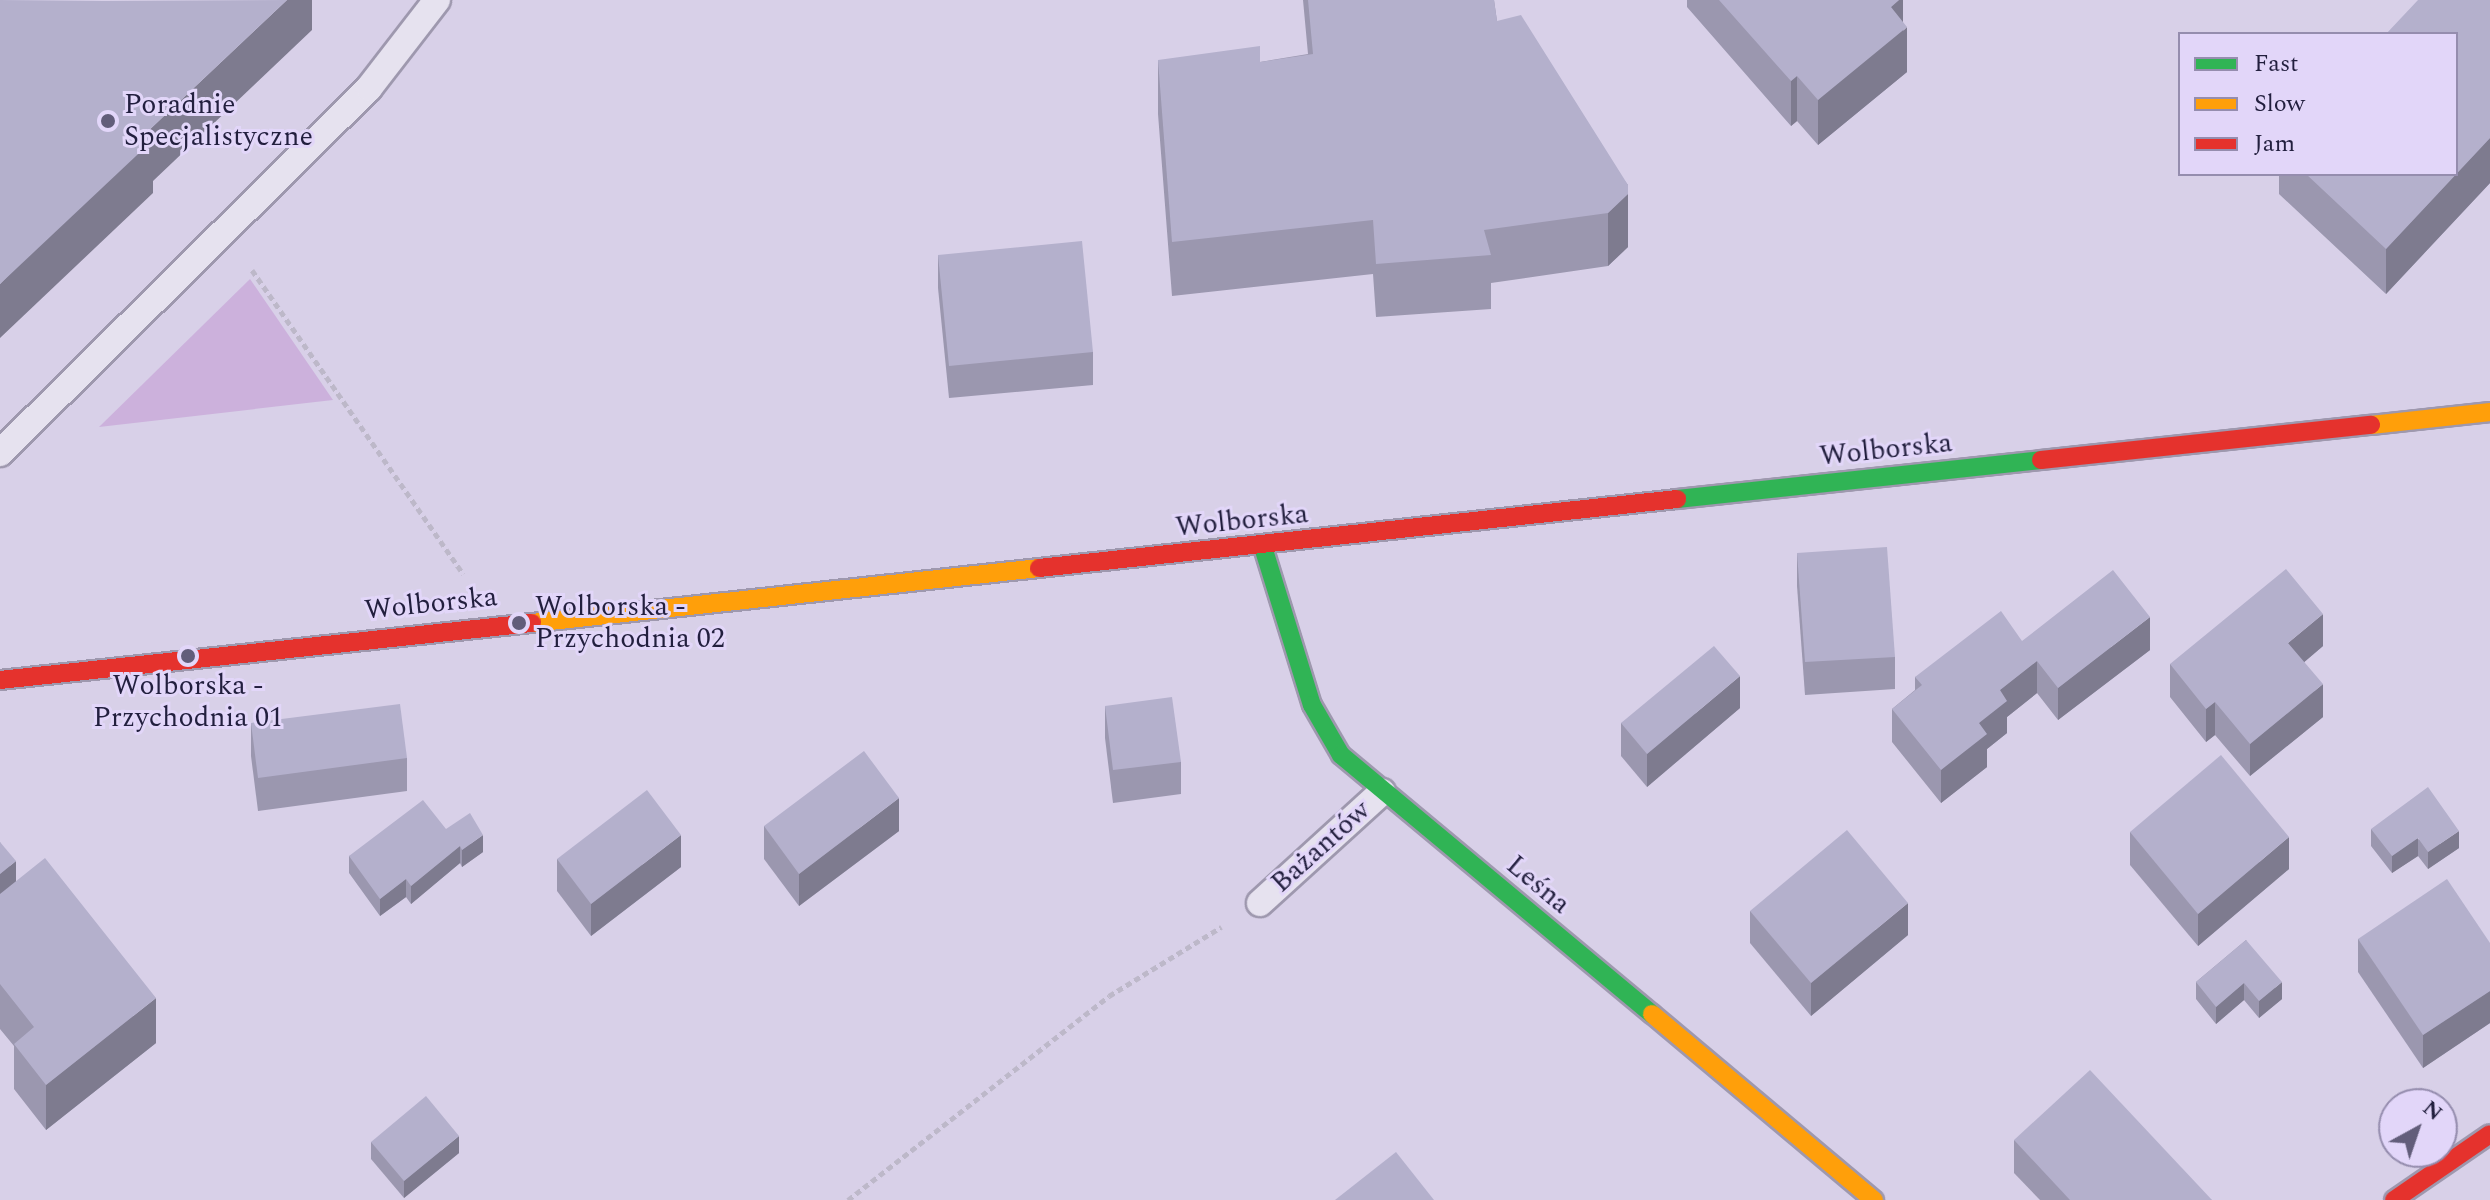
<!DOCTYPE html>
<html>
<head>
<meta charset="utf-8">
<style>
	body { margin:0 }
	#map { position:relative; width:2490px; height:1200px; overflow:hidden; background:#d8d0e8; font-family:Spectral,serif }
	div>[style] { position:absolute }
	.green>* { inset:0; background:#ccb1dc }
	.path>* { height:5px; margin-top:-2.5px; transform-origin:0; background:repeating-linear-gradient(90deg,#bdb8c9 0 6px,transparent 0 10px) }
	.roads { filter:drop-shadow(2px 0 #9e98ae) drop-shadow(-2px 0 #9e98ae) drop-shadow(0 2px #9e98ae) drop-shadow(0 -2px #9e98ae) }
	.lane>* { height:26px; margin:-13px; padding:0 13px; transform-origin:13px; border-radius:13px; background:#e6e2ef }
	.fast>* { height:18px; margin:-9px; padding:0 9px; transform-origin:9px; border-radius:9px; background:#30b455 }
	.slow>* { height:18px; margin:-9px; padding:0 9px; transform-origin:9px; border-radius:9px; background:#ff9f0a }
	.jam>* { height:18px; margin:-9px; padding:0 9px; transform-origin:9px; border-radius:9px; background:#e5322d }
	.wall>* { inset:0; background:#9b97af }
	.shaded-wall>* { inset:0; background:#7e7b8f }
	.building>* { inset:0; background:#b4b0cc }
	.dots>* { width:22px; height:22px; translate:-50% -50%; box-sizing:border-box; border:4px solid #e2d6f9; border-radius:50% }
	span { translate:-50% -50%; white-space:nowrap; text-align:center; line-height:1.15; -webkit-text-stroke:6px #e2d6f9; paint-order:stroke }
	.poi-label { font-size:28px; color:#221f3e }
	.left { translate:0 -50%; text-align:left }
	.street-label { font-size:28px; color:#221f3e }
	.legend { position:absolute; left:2178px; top:32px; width:280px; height:144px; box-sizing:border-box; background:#e2d6f9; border:2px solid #958dae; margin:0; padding:10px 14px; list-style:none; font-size:24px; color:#221f3e }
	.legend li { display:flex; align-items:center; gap:16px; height:40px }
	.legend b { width:40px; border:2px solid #958dae }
	.north { position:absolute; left:2378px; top:1088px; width:80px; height:80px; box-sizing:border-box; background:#e2d6f9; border:2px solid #958dae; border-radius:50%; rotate:40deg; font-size:22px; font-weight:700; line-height:32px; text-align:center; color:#221f3e }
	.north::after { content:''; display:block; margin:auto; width:28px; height:36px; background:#625d7a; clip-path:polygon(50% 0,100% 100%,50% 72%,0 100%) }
</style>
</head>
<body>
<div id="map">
	<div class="green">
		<div style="clip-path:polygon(250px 279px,333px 400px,99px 427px)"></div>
	</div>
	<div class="path">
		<div style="left:252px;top:270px;width:370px;rotate:55.2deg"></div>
		<div style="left:848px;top:1200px;width:331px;rotate:-38deg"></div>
		<div style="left:1109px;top:996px;width:132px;rotate:-31.6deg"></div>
	</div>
	<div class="roads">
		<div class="lane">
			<div style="left:0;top:453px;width:519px;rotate:-44.69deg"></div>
			<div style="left:369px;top:88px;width:111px;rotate:-52.3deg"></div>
			<div style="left:1260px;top:903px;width:165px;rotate:-42.3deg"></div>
		</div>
		<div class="fast">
			<div style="left:1677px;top:499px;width:366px;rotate:-6.1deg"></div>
			<div style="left:1263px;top:547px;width:165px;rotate:72.8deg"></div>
			<div style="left:1312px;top:705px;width:58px;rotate:59.9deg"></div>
			<div style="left:1341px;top:755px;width:405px;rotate:39.8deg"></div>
		</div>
		<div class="slow">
			<div style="left:2371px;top:425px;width:120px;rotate:-6.2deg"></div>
			<div style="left:532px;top:623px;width:510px;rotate:-6.19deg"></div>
			<div style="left:1652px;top:1014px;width:290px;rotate:40deg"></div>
		</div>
		<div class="jam">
			<div style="left:2041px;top:460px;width:332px;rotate:-6.1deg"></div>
			<div style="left:1039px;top:568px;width:642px;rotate:-6.17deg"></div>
			<div style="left:0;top:680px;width:535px;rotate:-6.12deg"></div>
			<div style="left:2394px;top:1200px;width:116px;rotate:-34.5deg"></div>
		</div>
	</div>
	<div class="wall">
		<div style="clip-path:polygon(1303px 0,1494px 0,1497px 21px,1628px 185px,1628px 247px,1608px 266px,1491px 283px,1491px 309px,1376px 317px,1373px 274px,1172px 296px,1158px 114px,1158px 60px,1260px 62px,1308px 54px)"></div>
		<div style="clip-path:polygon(1687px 0,1903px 0,1903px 22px,1907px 72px,1818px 145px,1797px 121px,1791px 126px,1687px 7px)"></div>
		<div style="clip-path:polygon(2490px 0,2490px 183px,2386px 294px,2279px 194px,2279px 174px,2456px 174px)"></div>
		<div style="clip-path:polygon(938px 255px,1093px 352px,1093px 385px,949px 398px,938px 288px)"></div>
		<div style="clip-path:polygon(1797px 553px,1895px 657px,1895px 689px,1805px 695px,1797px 586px)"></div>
		<div style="clip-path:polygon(2022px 641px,2150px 650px,2058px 720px,2037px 693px,2007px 717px,2007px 733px,1987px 749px,1987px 767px,1941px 803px,1892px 742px,1892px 709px,1915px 690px,1915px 677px)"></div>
		<div style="clip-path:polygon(2323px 646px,2304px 662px,2323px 717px,2250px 776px,2215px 735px,2206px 742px,2170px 697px,2170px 664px)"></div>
		<div style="clip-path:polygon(1105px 706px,1181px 762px,1181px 794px,1113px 803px,1105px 738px)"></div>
		<div style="clip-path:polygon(1740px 708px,1647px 787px,1621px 756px,1621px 723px)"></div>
		<div style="clip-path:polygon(251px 723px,407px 758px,407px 791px,258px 811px,251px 756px)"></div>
		<div style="clip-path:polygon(764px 826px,899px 831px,799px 906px,764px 859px)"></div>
		<div style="clip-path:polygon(446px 829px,483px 852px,462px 867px,460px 863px,411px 904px,406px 897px,380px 916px,349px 873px,349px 856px)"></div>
		<div style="clip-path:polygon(2371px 829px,2459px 848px,2428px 869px,2418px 856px,2392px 873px,2371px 846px)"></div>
		<div style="clip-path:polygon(2130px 832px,2289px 869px,2198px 946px,2130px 865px)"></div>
		<div style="clip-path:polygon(0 842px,16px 881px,156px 1043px,46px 1130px,14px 1089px,14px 1046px,0 1029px)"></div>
		<div style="clip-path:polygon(557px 859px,681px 867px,591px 936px,557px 891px)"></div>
		<div style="clip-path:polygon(1750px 911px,1908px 935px,1811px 1016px,1750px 943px)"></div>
		<div style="clip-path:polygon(2358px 939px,2490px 943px,2490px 1023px,2423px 1068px,2358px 972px)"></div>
		<div style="clip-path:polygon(2246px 940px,2282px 999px,2259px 1018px,2244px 1000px,2216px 1024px,2196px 999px,2196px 982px)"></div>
		<div style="clip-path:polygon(2014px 1140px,2212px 1200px,2040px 1200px,2014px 1173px)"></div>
		<div style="clip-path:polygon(371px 1142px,459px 1153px,404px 1198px,371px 1159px)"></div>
	</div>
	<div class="shaded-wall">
		<div style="clip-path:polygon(287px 0,312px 0,312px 30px,153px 181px,153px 193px,0 338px,0 284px,146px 133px)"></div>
		<div style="clip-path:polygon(1899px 0,1903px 0,1903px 31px,1907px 27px,1907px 72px,1818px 145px,1818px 100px,1891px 7px)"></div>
		<div style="clip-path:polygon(1797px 76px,1797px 121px,1791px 126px,1791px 81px)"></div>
		<div style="clip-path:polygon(2490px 138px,2490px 183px,2386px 294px,2386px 249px)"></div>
		<div style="clip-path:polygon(1628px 194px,1628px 247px,1608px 266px,1608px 213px)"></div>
		<div style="clip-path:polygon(2323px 614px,2323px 646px,2288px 676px,2288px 643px)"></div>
		<div style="clip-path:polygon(2150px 617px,2150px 650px,2058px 720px,2058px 688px)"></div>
		<div style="clip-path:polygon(2037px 661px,2037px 693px,2007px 717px,2007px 733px,1987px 749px,1987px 767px,1941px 803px,1941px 770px,1979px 723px,2000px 690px)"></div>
		<div style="clip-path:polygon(1740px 676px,1740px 708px,1647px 787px,1647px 754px)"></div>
		<div style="clip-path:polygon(2323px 684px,2323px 717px,2250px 776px,2250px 744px)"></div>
		<div style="clip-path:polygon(2215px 702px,2215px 735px,2206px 742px,2206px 709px)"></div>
		<div style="clip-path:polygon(899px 798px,899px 831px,799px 906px,799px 874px)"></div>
		<div style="clip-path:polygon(2459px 831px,2459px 848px,2428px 869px,2428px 852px)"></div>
		<div style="clip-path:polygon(483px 835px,483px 852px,462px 867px,462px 850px)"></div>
		<div style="clip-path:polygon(681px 835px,681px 867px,591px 936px,591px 904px)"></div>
		<div style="clip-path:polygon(2289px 837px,2289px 869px,2198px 946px,2198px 914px)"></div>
		<div style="clip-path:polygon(2418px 838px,2418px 856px,2392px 873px,2392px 856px)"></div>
		<div style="clip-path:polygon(460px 846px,460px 863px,411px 904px,411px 886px)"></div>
		<div style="clip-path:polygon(16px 861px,16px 894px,0 907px,0 874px)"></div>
		<div style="clip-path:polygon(406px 879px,406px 897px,380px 916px,380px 899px)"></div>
		<div style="clip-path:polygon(1908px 903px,1908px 935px,1811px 1016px,1811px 983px)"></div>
		<div style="clip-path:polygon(2282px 982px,2282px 999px,2259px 1018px,2259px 1001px)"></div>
		<div style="clip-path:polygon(2244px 983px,2244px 1000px,2216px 1024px,2216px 1007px)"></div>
		<div style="clip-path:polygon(2490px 991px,2490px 1023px,2423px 1068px,2423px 1035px)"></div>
		<div style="clip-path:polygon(156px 998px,156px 1043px,46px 1130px,46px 1085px)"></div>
		<div style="clip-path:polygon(459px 1136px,459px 1153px,404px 1198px,404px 1181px)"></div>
	</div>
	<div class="building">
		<div style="clip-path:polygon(0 0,104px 1px,287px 0,146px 133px,153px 140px,0 284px)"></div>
		<div style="clip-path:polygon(1308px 0,1494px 0,1497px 21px,1521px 15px,1628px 185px,1628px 194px,1608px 213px,1484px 230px,1491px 255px,1376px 264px,1373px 220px,1172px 242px,1158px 60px,1260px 46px,1260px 62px,1313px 54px)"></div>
		<div style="clip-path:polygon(1719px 0,1899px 0,1891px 7px,1907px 27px,1818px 100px,1797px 76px,1791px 81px)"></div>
		<div style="clip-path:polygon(2418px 0,2490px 0,2490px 138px,2386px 249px,2306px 174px,2456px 174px,2456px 34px,2386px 34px)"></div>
		<div style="clip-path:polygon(1082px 241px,1093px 352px,949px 366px,938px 255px)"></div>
		<div style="clip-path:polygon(1887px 547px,1895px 657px,1805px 662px,1797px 553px)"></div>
		<div style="clip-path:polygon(2286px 569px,2323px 614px,2288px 643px,2323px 684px,2250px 744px,2215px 702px,2206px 709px,2170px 664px)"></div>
		<div style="clip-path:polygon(2113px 570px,2150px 617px,2058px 688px,2037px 661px,2000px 690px,2007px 701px,1979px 723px,1987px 734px,1941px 770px,1892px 709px,1922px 685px,1915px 677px,2001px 611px,2022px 641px)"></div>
		<div style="clip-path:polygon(1714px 646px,1740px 676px,1647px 754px,1621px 723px)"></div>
		<div style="clip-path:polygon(1172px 697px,1181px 762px,1113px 770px,1105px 706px)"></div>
		<div style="clip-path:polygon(400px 704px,407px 758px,258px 778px,251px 723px)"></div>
		<div style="clip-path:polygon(864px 751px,899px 798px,799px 874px,764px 826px)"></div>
		<div style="clip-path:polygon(2221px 755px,2289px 837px,2198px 914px,2130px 832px)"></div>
		<div style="clip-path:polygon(2428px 787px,2459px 831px,2428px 852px,2418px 838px,2392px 856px,2371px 829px)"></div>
		<div style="clip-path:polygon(647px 790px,681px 835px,591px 904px,557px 859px)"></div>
		<div style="clip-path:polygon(423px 800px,446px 829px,470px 813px,483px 835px,462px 850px,460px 846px,411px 886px,406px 879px,380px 899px,349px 856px)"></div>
		<div style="clip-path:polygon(1847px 830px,1908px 903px,1811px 983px,1750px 911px)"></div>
		<div style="clip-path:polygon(0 842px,16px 861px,0 874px)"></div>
		<div style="clip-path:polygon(45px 858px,156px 998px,46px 1085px,14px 1044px,34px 1027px,0 984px,0 894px)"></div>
		<div style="clip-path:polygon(2447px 879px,2490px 943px,2490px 991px,2423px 1035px,2358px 939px)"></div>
		<div style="clip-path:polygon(2246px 940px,2282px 982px,2259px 1001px,2244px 983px,2216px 1007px,2196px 982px)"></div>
		<div style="clip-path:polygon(2090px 1070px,2212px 1200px,2070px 1200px,2014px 1140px)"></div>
		<div style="clip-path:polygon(426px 1096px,459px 1136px,404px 1181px,371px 1142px)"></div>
		<div style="clip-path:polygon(1396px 1152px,1434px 1200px,1335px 1200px)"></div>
	</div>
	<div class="dots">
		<div style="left:108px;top:121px;background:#625d7a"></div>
		<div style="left:519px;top:623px;background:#625d7a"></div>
		<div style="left:188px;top:656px;background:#625d7a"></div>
	</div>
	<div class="poi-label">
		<span class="left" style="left:124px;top:121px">Poradnie<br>Specjalistyczne</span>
		<span class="left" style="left:535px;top:623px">Wolborska -<br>Przychodnia 02</span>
		<span style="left:188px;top:702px">Wolborska -<br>Przychodnia 01</span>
	</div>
	<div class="street-label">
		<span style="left:1886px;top:450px;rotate:-6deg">Wolborska</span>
		<span style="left:1242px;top:521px;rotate:-6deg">Wolborska</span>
		<span style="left:431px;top:604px;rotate:-6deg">Wolborska</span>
		<span style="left:1321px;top:847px;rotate:-42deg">Bażantów</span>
		<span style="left:1538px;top:885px;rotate:40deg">Leśna</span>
	</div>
	<ul class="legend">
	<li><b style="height:10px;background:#30b455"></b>Fast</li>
	<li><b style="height:10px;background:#ff9f0a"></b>Slow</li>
	<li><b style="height:10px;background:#e5322d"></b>Jam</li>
	</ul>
	<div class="north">N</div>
</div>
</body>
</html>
